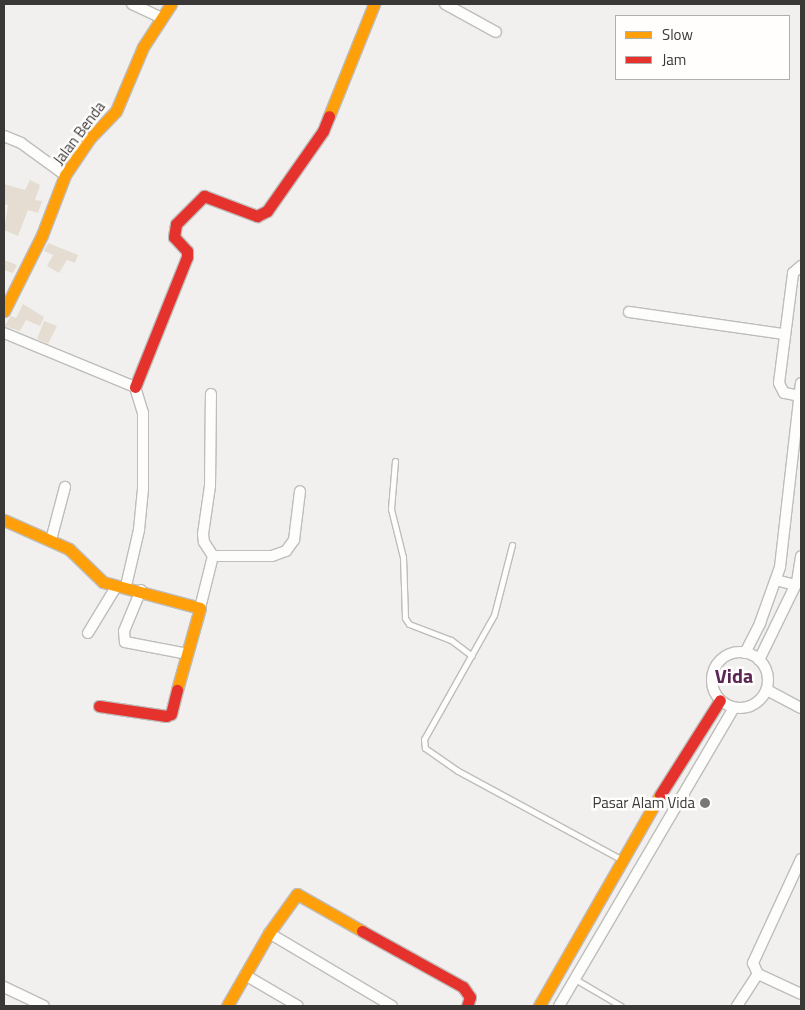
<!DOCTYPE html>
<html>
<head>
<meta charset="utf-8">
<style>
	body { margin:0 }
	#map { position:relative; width:805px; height:1010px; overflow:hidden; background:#f2f0ee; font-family:"Titillium Web",sans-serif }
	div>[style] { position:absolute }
	.building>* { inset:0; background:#e5ddd1 }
	.roads { filter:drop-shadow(1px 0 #bebdbb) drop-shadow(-1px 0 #bebdbb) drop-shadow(0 1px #bebdbb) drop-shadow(0 -1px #bebdbb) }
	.lane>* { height:5px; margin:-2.5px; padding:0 2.5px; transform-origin:2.5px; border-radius:2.5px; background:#fdfdfc }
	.street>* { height:10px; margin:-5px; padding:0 5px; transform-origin:5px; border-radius:5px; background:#fdfdfc }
	.street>.ring { margin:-5px; padding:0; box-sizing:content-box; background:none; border:10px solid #fdfdfc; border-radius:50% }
	.slow>* { height:11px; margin:-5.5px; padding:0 5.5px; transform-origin:5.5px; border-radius:5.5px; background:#ff9f0a }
	.jam>* { height:11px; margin:-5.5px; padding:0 5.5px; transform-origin:5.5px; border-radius:5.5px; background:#e5322d }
	.dots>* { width:14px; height:14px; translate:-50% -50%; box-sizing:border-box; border:2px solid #fffefd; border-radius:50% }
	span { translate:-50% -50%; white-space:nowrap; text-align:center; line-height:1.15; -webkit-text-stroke:5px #fffefd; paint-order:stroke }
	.street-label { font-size:15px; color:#393836 }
	.poi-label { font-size:15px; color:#393836 }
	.right { translate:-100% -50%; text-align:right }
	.district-label { font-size:20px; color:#5a2654; font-weight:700 }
	.frame { position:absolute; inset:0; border:5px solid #393836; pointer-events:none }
	.legend { position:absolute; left:615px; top:15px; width:175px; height:65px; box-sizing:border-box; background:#fffefd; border:1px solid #b0afad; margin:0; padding:6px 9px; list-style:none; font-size:15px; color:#393836 }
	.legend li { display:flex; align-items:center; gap:10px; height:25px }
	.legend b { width:25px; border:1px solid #b0afad }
</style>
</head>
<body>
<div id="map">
	<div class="building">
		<div style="clip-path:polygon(30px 180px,40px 185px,35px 200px,42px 201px,38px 213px,28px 210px,18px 236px,4px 230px,8px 205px,4px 204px,4px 184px,25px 190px)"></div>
		<div style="clip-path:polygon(48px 243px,78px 255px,75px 263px,67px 260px,59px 273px,47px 266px,53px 255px,44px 251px)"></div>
		<div style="clip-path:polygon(4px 260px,17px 265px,13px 273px,4px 270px)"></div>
		<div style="clip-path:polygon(23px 304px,44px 317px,40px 326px,26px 320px,20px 331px,4px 326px,11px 316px,16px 318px)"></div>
		<div style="clip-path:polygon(44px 321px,57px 326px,48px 344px,37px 339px)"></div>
	</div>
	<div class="roads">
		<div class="lane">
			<div style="left:395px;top:461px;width:48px;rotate:94.8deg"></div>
			<div style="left:391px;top:509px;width:49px;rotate:76deg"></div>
			<div style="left:403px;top:557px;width:61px;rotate:88.1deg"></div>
			<div style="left:405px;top:618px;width:7px;rotate:56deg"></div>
			<div style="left:409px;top:624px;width:45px;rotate:20.9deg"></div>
			<div style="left:451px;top:640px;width:26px;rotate:37deg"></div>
			<div style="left:512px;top:545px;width:72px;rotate:104.4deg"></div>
			<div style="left:494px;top:615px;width:142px;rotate:119.4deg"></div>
			<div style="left:424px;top:739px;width:9px;rotate:84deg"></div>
			<div style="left:425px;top:748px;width:40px;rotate:34.9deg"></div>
			<div style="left:458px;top:771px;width:185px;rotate:28.4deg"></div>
			<div style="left:575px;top:979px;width:53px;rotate:30.4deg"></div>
		</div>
		<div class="street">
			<div style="left:132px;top:4px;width:31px;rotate:25deg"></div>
			<div style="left:445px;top:4px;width:58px;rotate:28.8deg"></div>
			<div style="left:4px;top:136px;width:18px;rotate:22deg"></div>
			<div style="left:21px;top:143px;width:54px;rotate:36deg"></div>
			<div style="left:629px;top:312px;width:157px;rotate:8.1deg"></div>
			<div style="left:4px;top:333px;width:142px;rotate:22.4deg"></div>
			<div style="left:135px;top:387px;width:27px;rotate:73deg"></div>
			<div style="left:143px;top:413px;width:76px;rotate:90deg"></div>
			<div style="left:143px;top:489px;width:41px;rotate:95.6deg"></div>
			<div style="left:139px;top:530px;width:57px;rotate:103.1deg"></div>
			<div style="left:800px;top:396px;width:16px;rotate:-169deg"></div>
			<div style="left:784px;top:393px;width:11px;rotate:-117deg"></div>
			<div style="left:779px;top:383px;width:111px;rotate:-82.7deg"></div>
			<div style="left:793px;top:273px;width:11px;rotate:-41deg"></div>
			<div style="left:51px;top:540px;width:55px;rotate:-75.2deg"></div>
			<div style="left:213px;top:556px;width:59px"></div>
			<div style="left:272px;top:556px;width:15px;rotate:-20deg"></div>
			<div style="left:286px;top:551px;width:14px;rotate:-54deg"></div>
			<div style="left:294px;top:540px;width:49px;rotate:-83deg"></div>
			<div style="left:776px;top:580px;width:20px;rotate:15deg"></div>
			<div style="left:141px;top:590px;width:44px;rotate:112.5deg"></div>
			<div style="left:124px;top:631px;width:11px;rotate:85deg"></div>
			<div style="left:125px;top:642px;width:64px;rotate:10.8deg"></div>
			<div style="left:200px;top:608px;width:54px;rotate:-76deg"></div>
			<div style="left:213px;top:556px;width:17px;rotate:-123deg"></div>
			<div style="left:204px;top:542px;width:8px;rotate:-97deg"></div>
			<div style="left:203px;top:534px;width:49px;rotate:-81.7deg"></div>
			<div style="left:210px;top:486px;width:92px;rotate:-89.4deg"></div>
			<div style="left:88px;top:633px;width:54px;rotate:-58.7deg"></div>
			<div class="ring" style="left:712px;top:652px;width:46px;height:46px"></div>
			<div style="left:745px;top:653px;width:34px;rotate:-63deg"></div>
			<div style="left:760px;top:623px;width:59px;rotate:-70.3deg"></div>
			<div style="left:780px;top:567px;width:185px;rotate:-83.5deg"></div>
			<div style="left:759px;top:660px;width:87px;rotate:-64deg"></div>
			<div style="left:797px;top:582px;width:26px;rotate:-81deg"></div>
			<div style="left:767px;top:690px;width:38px;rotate:28deg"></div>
			<div style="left:801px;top:859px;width:115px;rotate:114.8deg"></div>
			<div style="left:753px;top:963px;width:12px;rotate:66deg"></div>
			<div style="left:758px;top:974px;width:47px;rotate:24.9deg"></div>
			<div style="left:269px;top:933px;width:143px;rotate:30.7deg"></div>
			<div style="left:245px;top:975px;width:61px;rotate:30.3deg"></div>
			<div style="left:4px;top:987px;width:44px;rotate:25.4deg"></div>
			<div style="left:559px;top:1006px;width:346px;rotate:-59.6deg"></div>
			<div style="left:737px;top:1006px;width:38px;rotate:-57deg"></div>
		</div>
		<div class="slow">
			<div style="left:329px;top:116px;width:121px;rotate:-68.1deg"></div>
			<div style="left:4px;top:311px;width:85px;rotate:-63.4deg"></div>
			<div style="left:42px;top:235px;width:64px;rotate:-69deg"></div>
			<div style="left:65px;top:175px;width:45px;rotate:-56deg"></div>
			<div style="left:90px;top:138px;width:37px;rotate:-46deg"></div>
			<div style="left:116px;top:111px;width:69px;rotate:-67.1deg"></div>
			<div style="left:143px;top:47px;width:51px;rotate:-56.9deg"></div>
			<div style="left:4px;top:520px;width:71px;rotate:24deg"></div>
			<div style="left:69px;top:549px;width:47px;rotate:44.1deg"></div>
			<div style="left:103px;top:582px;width:100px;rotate:15deg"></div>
			<div style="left:200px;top:608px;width:85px;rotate:105.7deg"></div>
			<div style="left:227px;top:1006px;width:84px;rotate:-60.1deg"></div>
			<div style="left:269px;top:933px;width:48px;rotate:-54.3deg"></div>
			<div style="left:297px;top:894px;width:75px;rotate:29.6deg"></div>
			<div style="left:539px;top:1006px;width:243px;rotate:-60.2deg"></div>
		</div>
		<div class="jam">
			<div style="left:135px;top:387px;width:140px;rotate:-68.2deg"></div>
			<div style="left:187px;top:257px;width:6px;rotate:-90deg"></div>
			<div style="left:187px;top:251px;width:19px;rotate:-133deg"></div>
			<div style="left:174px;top:237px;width:13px;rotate:-81deg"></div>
			<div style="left:176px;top:224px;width:40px;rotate:-45deg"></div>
			<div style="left:204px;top:196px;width:57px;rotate:20.7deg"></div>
			<div style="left:257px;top:216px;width:11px;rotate:-27deg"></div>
			<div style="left:267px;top:211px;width:98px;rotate:-55deg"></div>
			<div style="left:323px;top:131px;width:16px;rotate:-68deg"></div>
			<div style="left:99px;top:706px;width:68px;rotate:8.5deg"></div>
			<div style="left:166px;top:716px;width:5px;rotate:-22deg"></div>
			<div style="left:171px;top:714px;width:25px;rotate:-76deg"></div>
			<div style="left:660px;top:795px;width:112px;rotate:-57.7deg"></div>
			<div style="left:362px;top:931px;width:115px;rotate:29deg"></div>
			<div style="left:463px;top:987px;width:12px;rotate:55deg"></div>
			<div style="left:470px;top:997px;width:9px;rotate:108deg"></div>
		</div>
	</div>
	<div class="dots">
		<div style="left:705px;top:803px;background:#7a7876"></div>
	</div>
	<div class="street-label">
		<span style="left:79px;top:133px;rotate:-53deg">Jalan Benda</span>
	</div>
	<div class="poi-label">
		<span class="right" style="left:695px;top:803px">Pasar Alam Vida</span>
	</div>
	<div class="district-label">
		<span style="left:734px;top:675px">Vida</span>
	</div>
	<div class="frame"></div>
	<ul class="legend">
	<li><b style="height:6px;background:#ff9f0a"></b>Slow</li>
	<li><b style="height:6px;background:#e5322d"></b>Jam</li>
	</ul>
</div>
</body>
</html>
